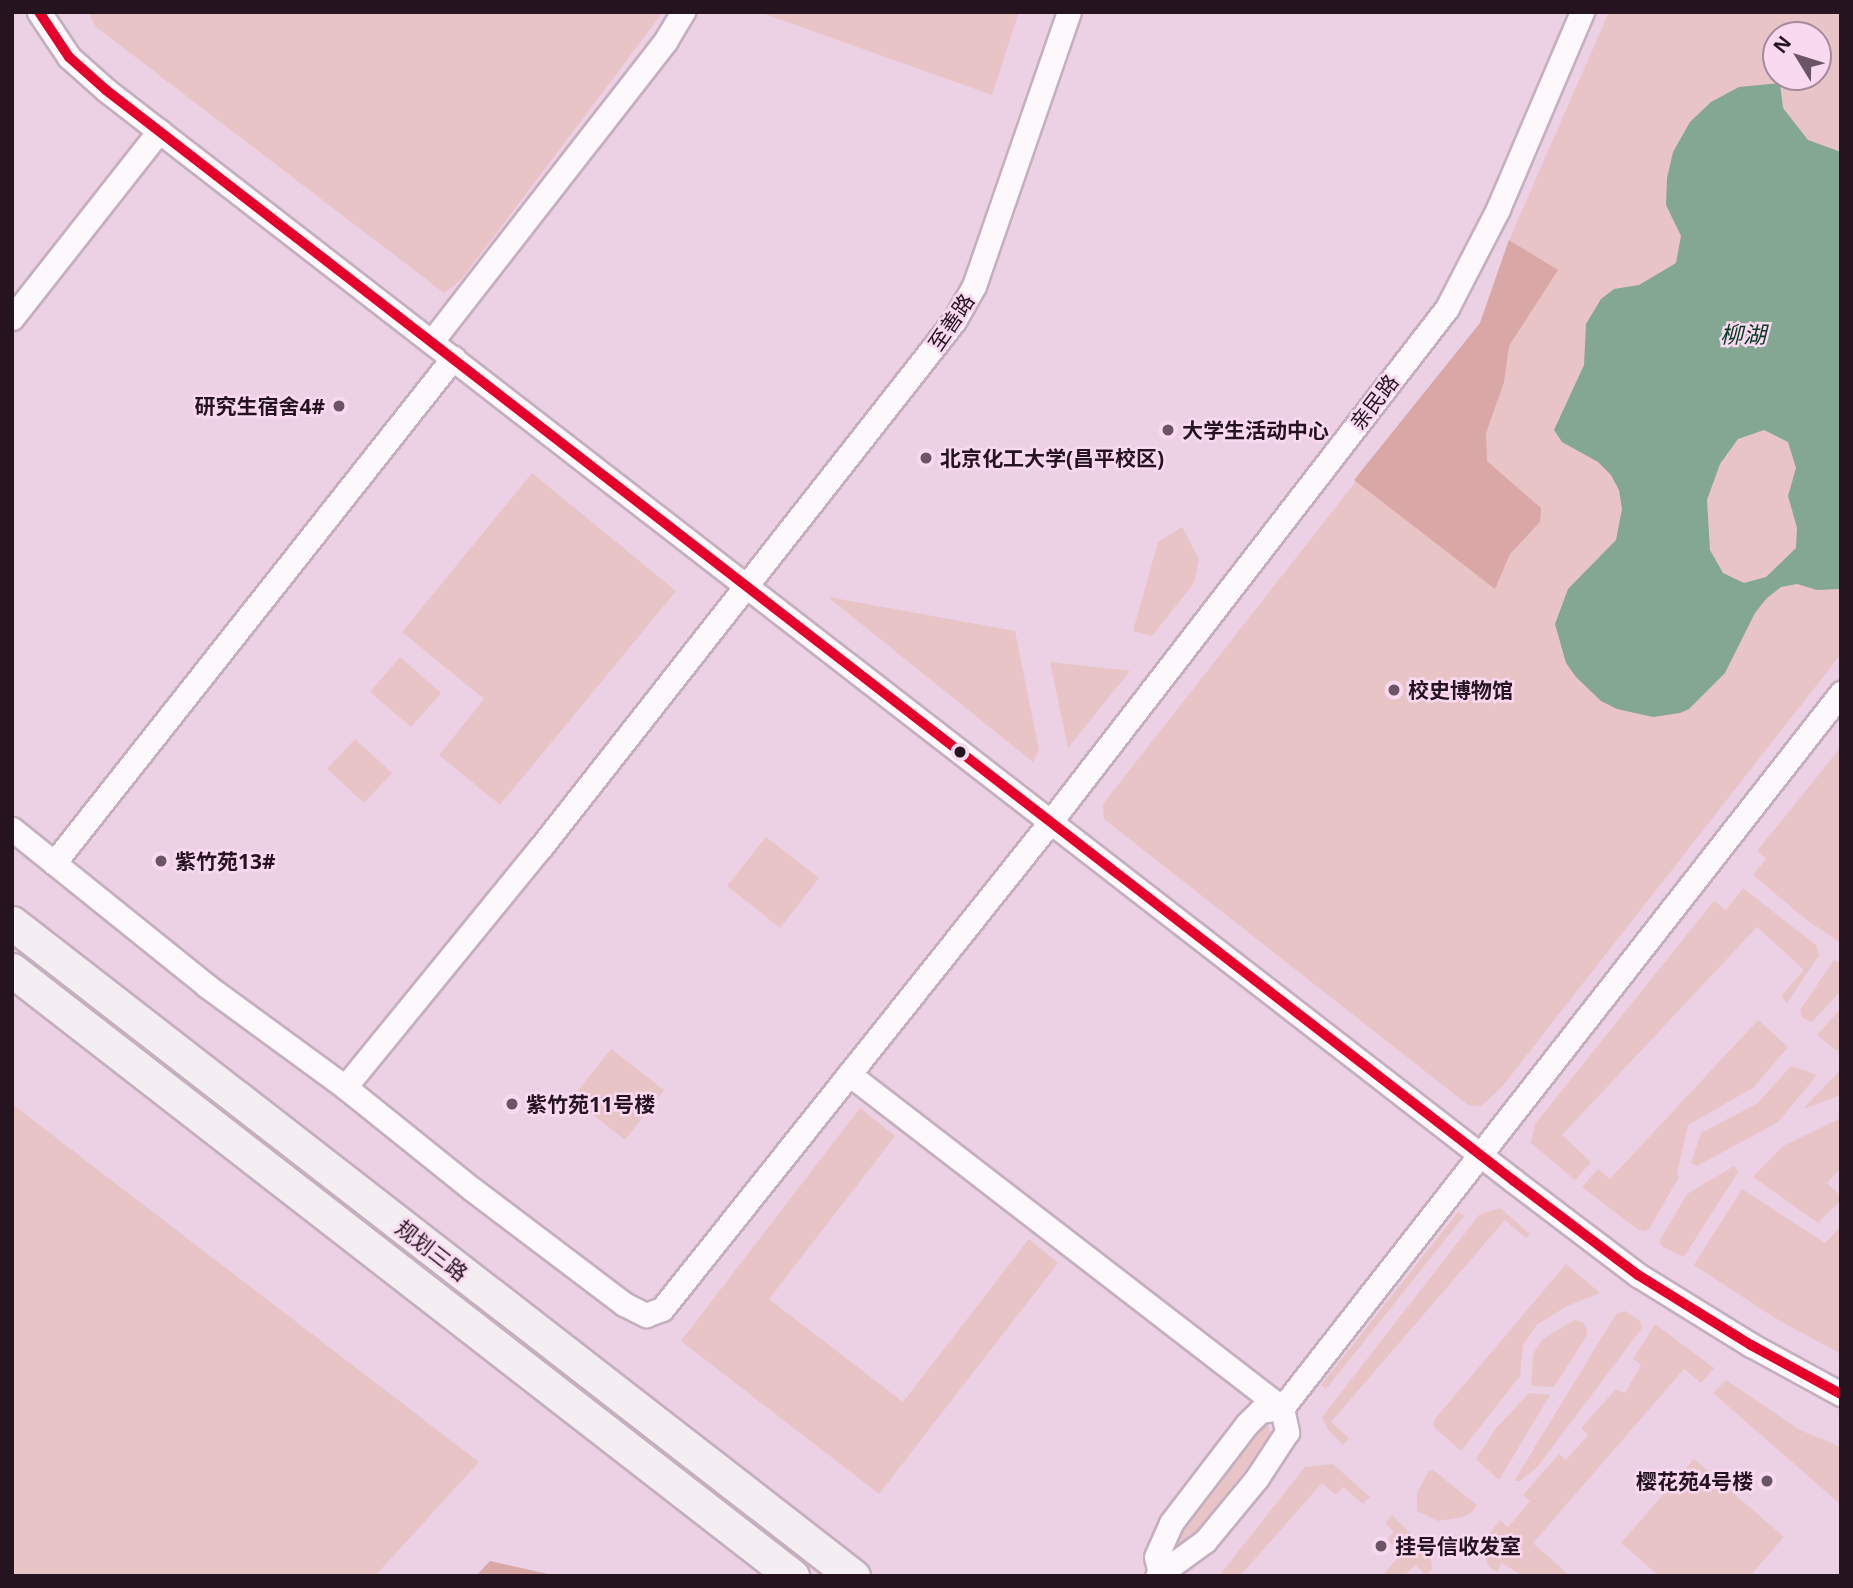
<!DOCTYPE html>
<html>
<head>
<meta charset="utf-8">
<style>
	body { margin:0 }
	#map { position:relative; width:1853px; height:1588px; overflow:hidden; background:#ecd0e4; font-family:"Open Sans","Noto Sans SC",sans-serif }
	div>[style] { position:absolute }
	.green>* { inset:0; background:#e9c4c6 }
	.forest>* { inset:0; background:#d9a7a6 }
	.water>* { inset:0; background:#84a793 }
	.roads { filter:drop-shadow(2px 0 #c5afbf) drop-shadow(-2px 0 #c5afbf) drop-shadow(0 2px #c5afbf) drop-shadow(0 -2px #c5afbf) }
	.minor>* { height:23px; margin:-11.5px; padding:0 11.5px; transform-origin:11.5px; border-radius:11.5px; background:#fcf8fb }
	.secondary>* { height:33px; margin:-16.5px; padding:0 16.5px; transform-origin:16.5px; border-radius:16.5px; background:#f4edf2 }
	.bus-1>* { height:10px; margin:-5px; padding:0 5px; transform-origin:5px; border-radius:5px; background:#e4002b }
	.dots>* { width:19px; height:19px; translate:-50% -50%; box-sizing:border-box; border:4px solid #f9d9f0; border-radius:50% }
	span { translate:-50% -50%; white-space:nowrap; text-align:center; line-height:1.15; -webkit-text-stroke:5px #f9d9f0; paint-order:stroke }
	.street-label { font-size:21px; color:#251320 }
	.poi-label { font-size:21px; color:#251320; font-weight:700 }
	.right { translate:-100% -50%; text-align:right }
	.left { translate:0 -50%; text-align:left }
	.water-label { font-size:23px; color:#043a20; font-style:italic }
	.frame { position:absolute; inset:0; border:14px solid #251320; pointer-events:none }
	.north { position:absolute; left:1762px; top:21px; width:70px; height:70px; box-sizing:border-box; background:#f9d9f0; border:2px solid #a48a9d; border-radius:50%; rotate:308deg; font-size:19px; font-weight:700; line-height:28px; text-align:center; color:#251320 }
	.north::after { content:''; display:block; margin:auto; width:24px; height:32px; background:#6b5565; clip-path:polygon(50% 0,100% 100%,50% 72%,0 100%) }
</style>
</head>
<body>
<div id="map">
	<div class="green">
		<div style="clip-path:polygon(88px 12px,663px 12px,461px 280px,444px 293px,96px 27px)"></div>
		<div style="clip-path:polygon(759px 12px,1019px 12px,992px 95px)"></div>
		<div style="clip-path:polygon(evenodd,1609px 12px,1841px 12px,1841px 654px,1501px 1088px,1481px 1106px,1468px 1105px,1104px 819px,1103px 804px,1480px 323px,1509px 240px,1609px 12px,1776px 35px,1818px 35px,1818px 77px,1776px 77px,1776px 35px)"></div>
		<div style="clip-path:polygon(532px 473px,676px 591px,500px 805px,439px 755px,484px 699px,402px 632px)"></div>
		<div style="clip-path:polygon(1182px 527px,1199px 559px,1194px 583px,1152px 636px,1133px 631px,1158px 542px)"></div>
		<div style="clip-path:polygon(828px 597px,1015px 631px,1039px 750px,1033px 762px)"></div>
		<div style="clip-path:polygon(400px 657px,441px 693px,411px 727px,370px 692px)"></div>
		<div style="clip-path:polygon(1050px 662px,1130px 671px,1068px 748px)"></div>
		<div style="clip-path:polygon(355px 739px,392px 773px,364px 803px,327px 769px)"></div>
		<div style="clip-path:polygon(1841px 747px,1841px 943px,1808px 921px,1753px 875px,1766px 859px,1757px 851px)"></div>
		<div style="clip-path:polygon(766px 837px,819px 878px,780px 928px,727px 886px)"></div>
		<div style="clip-path:polygon(1743px 888px,1816px 945px,1819px 955px,1787px 1003px,1781px 996px,1804px 970px,1757px 927px,1562px 1135px,1591px 1162px,1575px 1180px,1531px 1143px,1535px 1124px,1714px 901px,1726px 910px)"></div>
		<div style="clip-path:polygon(1834px 960px,1841px 964px,1841px 991px,1812px 1022px,1808px 1021px,1802px 1017px,1800px 1010px)"></div>
		<div style="clip-path:polygon(1841px 1008px,1841px 1050px,1836px 1050px,1817px 1035px)"></div>
		<div style="clip-path:polygon(1758px 1020px,1788px 1047px,1754px 1087px,1688px 1125px,1677px 1173px,1679px 1177px,1649px 1229px,1643px 1231px,1637px 1229px,1582px 1187px,1598px 1169px,1610px 1179px)"></div>
		<div style="clip-path:polygon(611px 1049px,664px 1090px,625px 1140px,572px 1098px)"></div>
		<div style="clip-path:polygon(1791px 1066px,1817px 1075px,1778px 1122px,1697px 1166px,1691px 1163px,1701px 1133px,1758px 1103px)"></div>
		<div style="clip-path:polygon(1841px 1069px,1841px 1095px,1803px 1109px)"></div>
		<div style="clip-path:polygon(12px 1104px,479px 1462px,375px 1576px,12px 1576px)"></div>
		<div style="clip-path:polygon(860px 1108px,895px 1136px,769px 1299px,903px 1402px,1029px 1239px,1058px 1263px,879px 1494px,681px 1341px)"></div>
		<div style="clip-path:polygon(1841px 1118px,1841px 1168px,1827px 1183px,1841px 1196px,1841px 1200px,1818px 1223px,1753px 1177px,1783px 1146px)"></div>
		<div style="clip-path:polygon(1734px 1166px,1738px 1172px,1684px 1257px,1663px 1247px,1659px 1242px,1687px 1194px)"></div>
		<div style="clip-path:polygon(1742px 1189px,1825px 1243px,1841px 1226px,1841px 1354px,1775px 1318px,1694px 1265px)"></div>
		<div style="clip-path:polygon(1500px 1208px,1530px 1234px,1526px 1238px,1505px 1220px,1331px 1422px,1349px 1438px,1343px 1445px,1329px 1431px,1322px 1417px,1479px 1215px)"></div>
		<div style="clip-path:polygon(1458px 1212px,1464px 1216px,1326px 1389px,1321px 1385px)"></div>
		<div style="clip-path:polygon(1566px 1264px,1600px 1293px,1567px 1306px,1537px 1325px,1523px 1345px,1520px 1376px,1461px 1451px,1433px 1426px,1435px 1419px)"></div>
		<div style="clip-path:polygon(1625px 1311px,1641px 1322px,1642px 1328px,1538px 1466px,1520px 1481px,1514px 1481px,1616px 1314px)"></div>
		<div style="clip-path:polygon(1575px 1320px,1583px 1322px,1587px 1329px,1586px 1337px,1554px 1387px,1531px 1386px,1533px 1354px,1543px 1339px)"></div>
		<div style="clip-path:polygon(1655px 1324px,1714px 1368px,1701px 1383px,1684px 1369px,1533px 1543px,1570px 1576px,1523px 1576px,1502px 1563px,1497px 1572px,1489px 1567px,1485px 1557px,1487px 1537px,1500px 1520px,1508px 1527px,1530px 1501px,1523px 1495px,1559px 1454px,1566px 1460px,1588px 1435px,1581px 1428px,1616px 1389px,1625px 1393px,1641px 1365px,1633px 1359px)"></div>
		<div style="clip-path:polygon(1726px 1380px,1800px 1430px,1841px 1447px,1840px 1504px,1713px 1393px)"></div>
		<div style="clip-path:polygon(1529px 1393px,1550px 1395px,1499px 1480px,1476px 1459px,1497px 1427px)"></div>
		<div style="clip-path:polygon(1261px 1424px,1268px 1425px,1272px 1436px,1194px 1535px,1178px 1549px,1173px 1547px,1176px 1533px)"></div>
		<div style="clip-path:polygon(1694px 1459px,1784px 1537px,1750px 1576px,1659px 1576px,1621px 1543px)"></div>
		<div style="clip-path:polygon(1333px 1464px,1370px 1497px,1363px 1504px,1343px 1487px,1336px 1495px,1322px 1483px,1240px 1576px,1219px 1576px,1305px 1467px)"></div>
		<div style="clip-path:polygon(1433px 1470px,1477px 1505px,1472px 1512px,1463px 1517px,1438px 1521px,1417px 1511px,1417px 1493px,1428px 1472px)"></div>
		<div style="clip-path:polygon(1392px 1515px,1430px 1553px,1432px 1569px,1426px 1575px,1415px 1565px,1404px 1576px,1382px 1576px,1402px 1553px,1387px 1540px,1394px 1532px,1385px 1523px)"></div>
	</div>
	<div class="forest">
		<div style="clip-path:polygon(1509px 240px,1558px 270px,1509px 346px,1504px 382px,1486px 433px,1487px 461px,1541px 508px,1540px 522px,1510px 554px,1495px 589px,1354px 480px,1480px 323px)"></div>
		<div style="clip-path:polygon(490px 1561px,557px 1576px,476px 1576px)"></div>
	</div>
	<div class="water">
		<div style="clip-path:polygon(evenodd,1780px 83px,1783px 108px,1808px 140px,1841px 152px,1841px 589px,1817px 590px,1797px 584px,1781px 587px,1766px 599px,1755px 613px,1725px 673px,1689px 709px,1680px 713px,1653px 717px,1617px 709px,1601px 701px,1576px 677px,1566px 663px,1555px 624px,1568px 589px,1616px 540px,1622px 509px,1619px 490px,1611px 475px,1598px 462px,1562px 442px,1554px 430px,1584px 365px,1586px 324px,1601px 299px,1614px 289px,1639px 285px,1676px 263px,1681px 236px,1666px 205px,1667px 178px,1673px 152px,1690px 122px,1711px 102px,1739px 87px,1780px 83px,1764px 430px,1788px 442px,1796px 468px,1788px 496px,1797px 528px,1796px 548px,1766px 577px,1744px 583px,1723px 573px,1710px 550px,1707px 500px,1720px 464px,1738px 439px,1764px 430px)"></div>
	</div>
	<div class="roads">
		<div class="minor">
			<div style="left:39px;top:12px;width:54px;rotate:56.3deg"></div>
			<div style="left:69px;top:57px;width:50px;rotate:41.7deg"></div>
			<div style="left:106px;top:90px;width:1781px;rotate:37.77deg"></div>
			<div style="left:1514px;top:1181px;width:156px;rotate:37.2deg"></div>
			<div style="left:1638px;top:1275px;width:133px;rotate:31.8deg"></div>
			<div style="left:1751px;top:1345px;width:102px;rotate:28.6deg"></div>
			<div style="left:12px;top:318px;width:238px;rotate:-51.8deg"></div>
			<div style="left:432px;top:341px;width:381px;rotate:-52.1deg"></div>
			<div style="left:666px;top:40px;width:33px;rotate:-59deg"></div>
			<div style="left:12px;top:829px;width:250px;rotate:38.8deg"></div>
			<div style="left:207px;top:986px;width:171px;rotate:36.2deg"></div>
			<div style="left:345px;top:1087px;width:310px;rotate:-50.8deg"></div>
			<div style="left:541px;top:847px;width:669px;rotate:-51.86deg"></div>
			<div style="left:954px;top:321px;width:40px;rotate:-60.3deg"></div>
			<div style="left:974px;top:286px;width:290px;rotate:-70.9deg"></div>
			<div style="left:54px;top:863px;width:644px;rotate:-51.69deg"></div>
			<div style="left:849px;top:1074px;width:547px;rotate:37.65deg"></div>
			<div style="left:1282px;top:1408px;width:25px;rotate:78deg"></div>
			<div style="left:1287px;top:1432px;width:55px;rotate:123.1deg"></div>
			<div style="left:1257px;top:1478px;width:82px;rotate:129.5deg"></div>
			<div style="left:1205px;top:1541px;width:59px;rotate:143.9deg"></div>
			<div style="left:345px;top:1087px;width:163px;rotate:38.8deg"></div>
			<div style="left:472px;top:1189px;width:191px;rotate:37.1deg"></div>
			<div style="left:624px;top:1304px;width:25px;rotate:27deg"></div>
			<div style="left:646px;top:1315px;width:17px;rotate:-21deg"></div>
			<div style="left:662px;top:1309px;width:624px;rotate:-51.44deg"></div>
			<div style="left:1051px;top:821px;width:648px;rotate:-52.33deg"></div>
			<div style="left:1447px;top:308px;width:111px;rotate:-62.7deg"></div>
			<div style="left:1498px;top:209px;width:214px;rotate:-66.9deg"></div>
			<div style="left:1160px;top:1573px;width:16px;rotate:-104deg"></div>
			<div style="left:1156px;top:1557px;width:37px;rotate:-66deg"></div>
			<div style="left:1171px;top:1523px;width:125px;rotate:-52.5deg"></div>
			<div style="left:1247px;top:1424px;width:18px;rotate:-45deg"></div>
			<div style="left:1260px;top:1411px;width:22px;rotate:-8deg"></div>
			<div style="left:1282px;top:1408px;width:908px;rotate:-51.98deg"></div>
		</div>
		<div class="secondary">
			<div style="left:12px;top:923px;width:1065px;rotate:37.83deg"></div>
			<div style="left:12px;top:970px;width:988px;rotate:37.84deg"></div>
		</div>
	</div>
	<div class="bus-1">
		<div style="left:39px;top:12px;width:54px;rotate:56.3deg"></div>
		<div style="left:69px;top:57px;width:50px;rotate:41.7deg"></div>
		<div style="left:106px;top:90px;width:1781px;rotate:37.77deg"></div>
		<div style="left:1514px;top:1181px;width:156px;rotate:37.2deg"></div>
		<div style="left:1638px;top:1275px;width:133px;rotate:31.8deg"></div>
		<div style="left:1751px;top:1345px;width:102px;rotate:28.6deg"></div>
	</div>
	<div class="dots">
		<div style="left:339px;top:406px;background:#6b5565"></div>
		<div style="left:1168px;top:430px;background:#6b5565"></div>
		<div style="left:926px;top:458px;background:#6b5565"></div>
		<div style="left:1394px;top:690px;background:#6b5565"></div>
		<div style="left:960px;top:752px;background:#251320"></div>
		<div style="left:161px;top:861px;background:#6b5565"></div>
		<div style="left:512px;top:1104px;background:#6b5565"></div>
		<div style="left:1767px;top:1481px;background:#6b5565"></div>
		<div style="left:1381px;top:1546px;background:#6b5565"></div>
	</div>
	<div class="street-label">
		<span style="left:951px;top:322px;rotate:-56deg">至善路</span>
		<span style="left:1374px;top:402px;rotate:-52deg">亲民路</span>
		<span style="left:432px;top:1250px;rotate:38deg">规划三路</span>
	</div>
	<div class="poi-label">
		<span class="right" style="left:325px;top:406px">研究生宿舍4#</span>
		<span class="left" style="left:1182px;top:430px">大学生活动中心</span>
		<span class="left" style="left:940px;top:458px">北京化工大学(昌平校区)</span>
		<span class="left" style="left:1408px;top:690px">校史博物馆</span>
		<span class="left" style="left:175px;top:861px">紫竹苑13#</span>
		<span class="left" style="left:526px;top:1104px">紫竹苑11号楼</span>
		<span class="right" style="left:1753px;top:1481px">樱花苑4号楼</span>
		<span class="left" style="left:1395px;top:1546px">挂号信收发室</span>
	</div>
	<div class="water-label">
		<span style="left:1743px;top:334px">柳湖</span>
	</div>
	<div class="frame"></div>
	<div class="north">N</div>
</div>
</body>
</html>
